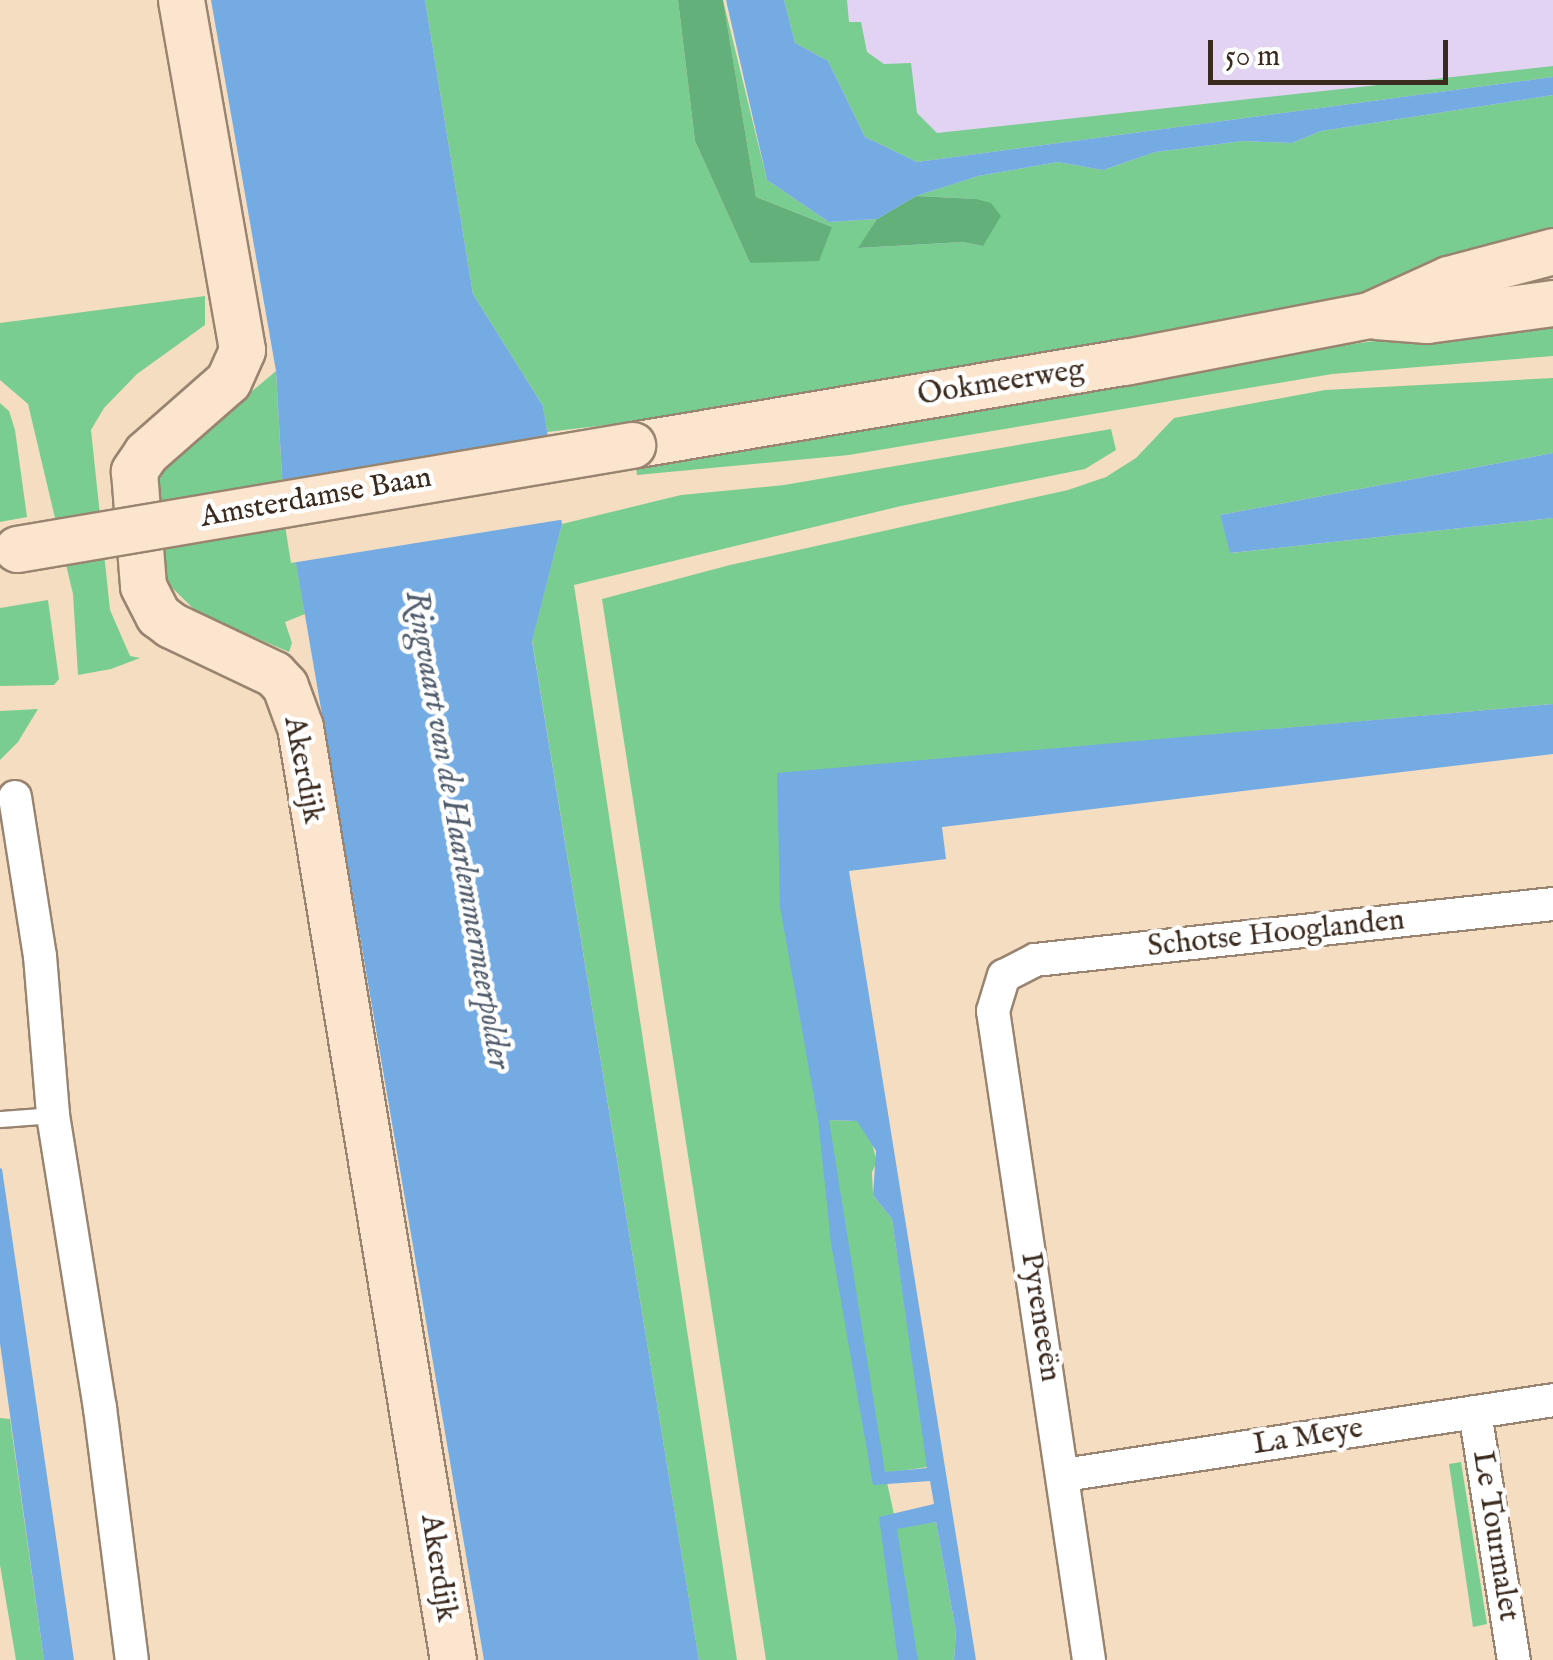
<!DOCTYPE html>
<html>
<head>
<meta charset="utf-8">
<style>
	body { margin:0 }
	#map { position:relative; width:1553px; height:1660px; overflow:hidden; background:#f5ddc2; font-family:"IM FELL English",serif }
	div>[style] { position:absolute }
	.built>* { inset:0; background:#e3d3f3 }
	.green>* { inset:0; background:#7acd90 }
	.forest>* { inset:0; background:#63b07a }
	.water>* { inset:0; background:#74abe3 }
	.pier>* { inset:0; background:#f5ddc2 }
	.roads { filter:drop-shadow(2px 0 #988470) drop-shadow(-2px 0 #988470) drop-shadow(0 2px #988470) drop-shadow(0 -2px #988470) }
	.lane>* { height:15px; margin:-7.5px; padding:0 7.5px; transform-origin:7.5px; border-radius:7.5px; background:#fff }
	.street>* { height:32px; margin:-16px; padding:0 16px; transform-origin:16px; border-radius:16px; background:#fff }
	.secondary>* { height:45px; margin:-22.5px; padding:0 22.5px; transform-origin:22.5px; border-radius:22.5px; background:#fce5cf }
	.bridges { filter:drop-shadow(2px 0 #988470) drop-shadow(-2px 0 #988470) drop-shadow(0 2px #988470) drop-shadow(0 -2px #988470) }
	.secondary-bridge>* { height:45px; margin:-22.5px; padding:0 22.5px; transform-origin:22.5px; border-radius:22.5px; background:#fce5cf }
	span { translate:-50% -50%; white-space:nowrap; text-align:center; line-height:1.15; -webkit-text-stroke:9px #fff; paint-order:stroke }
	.street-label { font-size:30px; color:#3b2a1e }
	.water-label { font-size:32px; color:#525e6d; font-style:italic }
	.scale { position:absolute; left:1208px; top:40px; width:240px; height:45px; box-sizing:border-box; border:5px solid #3b2a1e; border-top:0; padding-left:12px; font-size:30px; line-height:35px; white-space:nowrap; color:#3b2a1e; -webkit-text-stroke:8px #fff; paint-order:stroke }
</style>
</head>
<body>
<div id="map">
	<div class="built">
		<div style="clip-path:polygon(753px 0,1553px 0,1553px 198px,825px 328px)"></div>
	</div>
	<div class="green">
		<div style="clip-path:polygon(425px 0,678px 0,695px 141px,750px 263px,832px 227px,756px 197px,723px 0,767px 180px,829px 222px,877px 219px,859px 248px,963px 242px,983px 246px,976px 199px,916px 196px,978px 176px,1058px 162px,1103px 170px,1155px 152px,1243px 141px,1292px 143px,1321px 131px,1553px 95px,1553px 242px,1188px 339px,718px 412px,547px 432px,543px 406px,473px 294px)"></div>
		<div style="clip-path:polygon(784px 0,847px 0,849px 22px,861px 22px,867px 52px,884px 64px,911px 63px,917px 113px,937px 133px,1553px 66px,1553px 77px,917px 162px,865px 137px,828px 61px,795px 43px)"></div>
		<div style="clip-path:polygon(205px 296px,205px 325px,137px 374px,104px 408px,91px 430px,110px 610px,130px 656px,140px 658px,111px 669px,78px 675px,73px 594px,28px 404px,0 380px,0 323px)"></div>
		<div style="clip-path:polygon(1553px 326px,1553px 356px,1332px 374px,849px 455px,637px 475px,635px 461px,1265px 356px,1455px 330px)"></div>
		<div style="clip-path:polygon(276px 371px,282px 476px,305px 614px,285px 622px,292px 643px,289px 652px,198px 613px,163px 579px,157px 544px,158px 483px,169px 461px)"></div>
		<div style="clip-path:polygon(1553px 378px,1553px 453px,1220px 515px,1231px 553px,1553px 518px,1553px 704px,778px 774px,828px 1120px,857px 1121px,870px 1136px,877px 1162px,872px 1172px,873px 1195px,892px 1219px,928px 1467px,885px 1473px,897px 1528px,936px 1522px,956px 1632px,954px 1660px,766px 1660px,602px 599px,730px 565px,1068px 490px,1106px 477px,1136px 458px,1174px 418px,1325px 390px)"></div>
		<div style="clip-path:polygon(0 403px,9px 411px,15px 430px,27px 517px,0 522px)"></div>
		<div style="clip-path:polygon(1111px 429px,1116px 450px,1085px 469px,901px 506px,574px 585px,737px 1660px,699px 1660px,532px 640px,562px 524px,681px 495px,784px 485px)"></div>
		<div style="clip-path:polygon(48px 600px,59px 679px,54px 685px,0 686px,0 608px)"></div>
		<div style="clip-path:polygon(38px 709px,18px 742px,0 760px,0 711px)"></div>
		<div style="clip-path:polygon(0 1418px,10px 1419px,44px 1660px,16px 1660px,0 1565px)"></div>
		<div style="clip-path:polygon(1461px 1462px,1487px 1624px,1473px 1627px,1449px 1464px)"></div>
	</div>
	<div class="forest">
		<div style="clip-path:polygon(678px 0,723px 0,756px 197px,832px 227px,819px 261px,750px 263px,695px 141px)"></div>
		<div style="clip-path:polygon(916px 196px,976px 199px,991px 203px,1001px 216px,983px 246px,963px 242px,858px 248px,877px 219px)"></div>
	</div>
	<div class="water">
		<div style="clip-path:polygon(211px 0,425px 0,473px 294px,543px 406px,562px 524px,532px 641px,699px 1660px,484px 1660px,295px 557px,282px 476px,276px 371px)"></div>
		<div style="clip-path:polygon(726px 0,784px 0,795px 43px,828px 61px,865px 137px,917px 162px,1553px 77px,1553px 95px,1321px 131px,1292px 143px,1243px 141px,1155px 152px,1103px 170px,1058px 162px,978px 176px,916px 196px,877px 219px,829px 222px,767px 180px)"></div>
		<div style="clip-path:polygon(1553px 453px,1553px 518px,1230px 553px,1220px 515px)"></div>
		<div style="clip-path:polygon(evenodd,1553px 704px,1553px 754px,942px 827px,946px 859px,849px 871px,976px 1660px,954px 1660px,956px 1632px,936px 1522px,897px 1529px,918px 1660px,898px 1660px,879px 1517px,934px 1504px,930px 1481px,873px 1485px,831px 1243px,818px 1119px,780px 907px,777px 773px,1553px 704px,829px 1120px,857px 1121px,876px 1151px,873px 1195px,892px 1219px,927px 1468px,885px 1472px,829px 1120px)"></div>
		<div style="clip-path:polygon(0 1168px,2px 1169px,74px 1660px,44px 1660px,0 1343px)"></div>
	</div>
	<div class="pier">
		<div style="clip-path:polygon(553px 438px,566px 519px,291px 563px,278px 482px)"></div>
	</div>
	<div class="roads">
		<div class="lane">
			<div style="left:0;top:1119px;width:53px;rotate:-4.3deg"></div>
		</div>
		<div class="street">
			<div style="left:15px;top:797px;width:161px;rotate:81.1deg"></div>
			<div style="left:40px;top:956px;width:160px;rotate:85.3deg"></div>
			<div style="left:53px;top:1115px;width:297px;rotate:80.9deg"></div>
			<div style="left:100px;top:1408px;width:254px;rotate:82.8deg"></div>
			<div style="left:1475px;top:1412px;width:251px;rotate:81.1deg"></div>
			<div style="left:1064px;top:1475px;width:495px;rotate:-8.7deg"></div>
			<div style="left:1089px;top:1660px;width:656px;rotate:-98.41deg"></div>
			<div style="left:993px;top:1011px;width:37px;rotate:-73deg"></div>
			<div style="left:1004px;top:976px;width:35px;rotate:-27deg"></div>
			<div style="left:1035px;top:960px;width:521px;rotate:-6.17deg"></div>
		</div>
		<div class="secondary">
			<div style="left:181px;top:0;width:355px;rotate:80.1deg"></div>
			<div style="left:242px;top:350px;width:34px;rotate:114deg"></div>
			<div style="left:228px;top:381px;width:109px;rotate:138.7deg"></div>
			<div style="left:146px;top:453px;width:22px;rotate:124deg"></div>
			<div style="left:134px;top:471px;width:115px;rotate:85.5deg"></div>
			<div style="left:143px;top:586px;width:33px;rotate:63deg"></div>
			<div style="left:158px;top:615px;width:16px;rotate:38deg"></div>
			<div style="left:171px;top:625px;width:114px;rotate:25.4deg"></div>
			<div style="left:274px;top:674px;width:16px;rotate:47deg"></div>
			<div style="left:285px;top:686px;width:44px;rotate:69.9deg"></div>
			<div style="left:300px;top:727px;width:945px;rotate:80.69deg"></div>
			<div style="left:1376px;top:316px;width:51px;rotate:4.5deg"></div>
			<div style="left:1427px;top:320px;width:127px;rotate:-7.7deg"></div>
			<div style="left:632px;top:445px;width:500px;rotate:-9.6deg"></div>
			<div style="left:1125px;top:362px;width:248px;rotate:-10.9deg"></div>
			<div style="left:1369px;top:315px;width:87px;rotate:-24.5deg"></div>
			<div style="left:1448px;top:279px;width:109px;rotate:-14.9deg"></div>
		</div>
	</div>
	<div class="bridges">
		<div class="secondary-bridge">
			<div style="left:17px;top:549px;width:624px;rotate:-9.6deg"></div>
		</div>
	</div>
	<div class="street-label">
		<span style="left:1001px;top:383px;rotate:-9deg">Ookmeerweg</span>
		<span style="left:316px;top:498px;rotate:-10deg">Amsterdamse Baan</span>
		<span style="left:303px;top:770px;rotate:79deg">Akerdijk</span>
		<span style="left:1276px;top:934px;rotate:-6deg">Schotse Hooglanden</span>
		<span style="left:1040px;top:1317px;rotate:81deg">Pyreneeën</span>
		<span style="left:1308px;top:1437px;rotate:-9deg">La Meye</span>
		<span style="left:1495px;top:1536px;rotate:81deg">Le Tourmalet</span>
		<span style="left:438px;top:1568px;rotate:81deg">Akerdijk</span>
	</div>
	<div class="water-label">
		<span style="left:456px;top:830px;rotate:80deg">Ringvaart van de Haarlemmermeerpolder</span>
	</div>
	<div class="scale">50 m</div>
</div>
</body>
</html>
